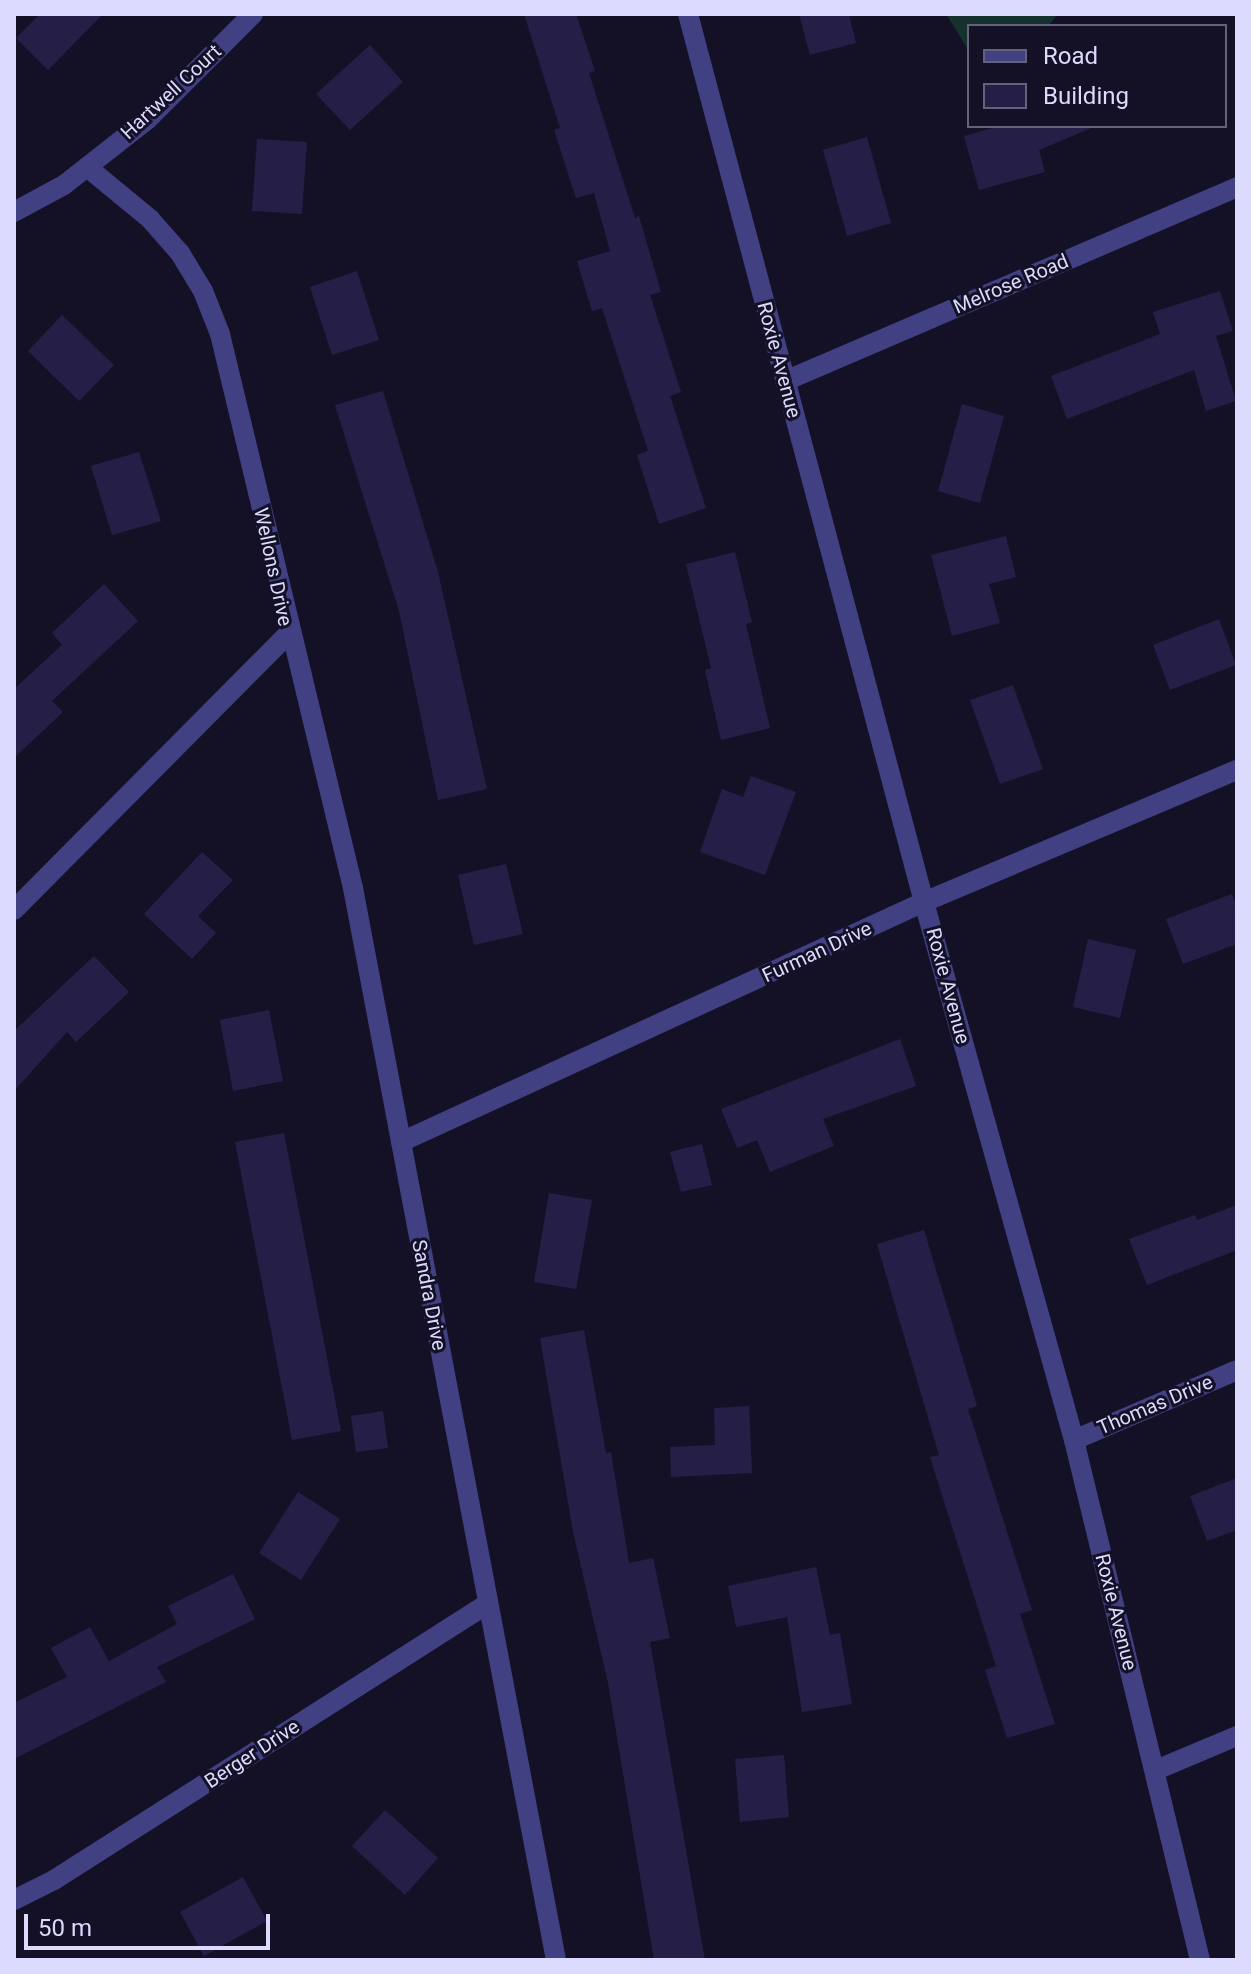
<!DOCTYPE html>
<html>
<head>
<meta charset="utf-8">
<style>
	body { margin:0 }
	#map { position:relative; width:1251px; height:1974px; overflow:hidden; background:#141127; font-family:Roboto,sans-serif }
	div>[style] { position:absolute }
	.green>* { inset:0; background:#15312e }
	.building>* { inset:0; background:#251f47 }
	.minor>* { height:20px; margin:-10px; padding:0 10px; transform-origin:10px; border-radius:10px; background:#404083 }
	span { translate:-50% -50%; white-space:nowrap; text-align:center; line-height:1.15; -webkit-text-stroke:6px #141127; paint-order:stroke }
	.street-label { font-size:20px; color:#dcdafd }
	.frame { position:absolute; inset:0; border:16px solid #dcdafd; pointer-events:none }
	.legend { position:absolute; left:967px; top:24px; width:260px; height:104px; box-sizing:border-box; background:#141127; border:2px solid #64617d; margin:0; padding:10px 14px; list-style:none; font-size:24px; color:#dcdafd }
	.legend li { display:flex; align-items:center; gap:16px; height:40px }
	.legend b { width:40px; border:2px solid #64617d }
	.scale { position:absolute; left:24px; top:1914px; width:246px; height:36px; box-sizing:border-box; border:4px solid #dcdafd; border-top:0; padding-left:10px; font-size:24px; line-height:28px; white-space:nowrap; color:#dcdafd; -webkit-text-stroke:6px #141127; paint-order:stroke }
</style>
</head>
<body>
<div id="map">
	<div class="green">
		<div style="clip-path:polygon(946px 14px,1058px 14px,1048px 26px,969px 26px,969px 51px)"></div>
	</div>
	<div class="building">
		<div style="clip-path:polygon(40px 14px,103px 14px,48px 70px,16px 38px)"></div>
		<div style="clip-path:polygon(524px 14px,576px 14px,595px 71px,589px 73px,635px 218px,639px 216px,661px 292px,650px 295px,681px 392px,670px 396px,706px 508px,659px 524px,637px 455px,648px 451px,602px 308px,592px 311px,577px 261px,610px 251px,594px 193px,576px 198px,554px 130px,560px 128px)"></div>
		<div style="clip-path:polygon(799px 14px,849px 14px,856px 43px,810px 55px)"></div>
		<div style="clip-path:polygon(370px 45px,403px 82px,350px 130px,316px 94px)"></div>
		<div style="clip-path:polygon(999px 126px,1094px 126px,1094px 127px,1039px 150px,1045px 172px,979px 190px,964px 136px)"></div>
		<div style="clip-path:polygon(867px 137px,891px 223px,847px 236px,823px 150px)"></div>
		<div style="clip-path:polygon(257px 139px,307px 142px,302px 214px,252px 211px)"></div>
		<div style="clip-path:polygon(357px 271px,379px 340px,332px 355px,310px 287px)"></div>
		<div style="clip-path:polygon(1220px 291px,1233px 331px,1216px 336px,1236px 401px,1206px 411px,1194px 370px,1067px 419px,1051px 376px,1160px 334px,1153px 312px)"></div>
		<div style="clip-path:polygon(62px 315px,114px 365px,79px 401px,28px 351px)"></div>
		<div style="clip-path:polygon(383px 391px,438px 572px,487px 789px,438px 800px,399px 611px,335px 405px)"></div>
		<div style="clip-path:polygon(962px 404px,1004px 416px,980px 503px,938px 491px)"></div>
		<div style="clip-path:polygon(139px 452px,161px 521px,112px 535px,91px 466px)"></div>
		<div style="clip-path:polygon(1006px 536px,1016px 577px,989px 584px,1000px 623px,952px 636px,931px 555px)"></div>
		<div style="clip-path:polygon(735px 552px,752px 622px,746px 624px,770px 728px,721px 740px,705px 670px,711px 668px,686px 564px)"></div>
		<div style="clip-path:polygon(104px 584px,138px 621px,52px 701px,63px 712px,14px 758px,14px 689px,62px 645px,52px 633px)"></div>
		<div style="clip-path:polygon(1219px 619px,1236px 665px,1170px 690px,1153px 645px)"></div>
		<div style="clip-path:polygon(1013px 685px,1043px 769px,1000px 784px,970px 700px)"></div>
		<div style="clip-path:polygon(751px 776px,796px 792px,765px 875px,700px 852px,722px 789px,743px 797px)"></div>
		<div style="clip-path:polygon(202px 852px,233px 880px,198px 916px,216px 933px,192px 959px,144px 914px)"></div>
		<div style="clip-path:polygon(506px 864px,523px 934px,474px 945px,458px 875px)"></div>
		<div style="clip-path:polygon(1232px 894px,1237px 908px,1237px 944px,1183px 964px,1166px 919px)"></div>
		<div style="clip-path:polygon(1088px 939px,1136px 950px,1120px 1018px,1073px 1007px)"></div>
		<div style="clip-path:polygon(94px 956px,129px 992px,76px 1042px,67px 1032px,14px 1091px,14px 1031px)"></div>
		<div style="clip-path:polygon(269px 1010px,283px 1081px,233px 1091px,220px 1020px)"></div>
		<div style="clip-path:polygon(900px 1039px,916px 1086px,823px 1119px,834px 1146px,770px 1172px,757px 1140px,737px 1148px,721px 1109px)"></div>
		<div style="clip-path:polygon(284px 1133px,341px 1431px,292px 1440px,235px 1142px)"></div>
		<div style="clip-path:polygon(702px 1144px,712px 1185px,681px 1192px,670px 1152px)"></div>
		<div style="clip-path:polygon(549px 1193px,592px 1200px,576px 1289px,534px 1282px)"></div>
		<div style="clip-path:polygon(1237px 1205px,1237px 1250px,1147px 1285px,1129px 1239px,1195px 1215px,1197px 1220px)"></div>
		<div style="clip-path:polygon(924px 1230px,977px 1406px,968px 1409px,1032px 1610px,1020px 1614px,1055px 1724px,1007px 1738px,985px 1670px,996px 1666px,930px 1457px,939px 1455px,877px 1244px)"></div>
		<div style="clip-path:polygon(584px 1330px,606px 1453px,611px 1452px,629px 1563px,653px 1558px,670px 1638px,650px 1642px,705px 1960px,654px 1960px,608px 1683px,573px 1532px,540px 1338px)"></div>
		<div style="clip-path:polygon(749px 1406px,752px 1473px,671px 1477px,670px 1447px,715px 1445px,714px 1408px)"></div>
		<div style="clip-path:polygon(383px 1411px,388px 1448px,356px 1452px,351px 1416px)"></div>
		<div style="clip-path:polygon(1237px 1478px,1237px 1530px,1207px 1541px,1190px 1496px)"></div>
		<div style="clip-path:polygon(298px 1492px,340px 1519px,301px 1580px,259px 1553px)"></div>
		<div style="clip-path:polygon(816px 1567px,830px 1635px,840px 1633px,852px 1704px,802px 1712px,787px 1617px,736px 1627px,728px 1586px)"></div>
		<div style="clip-path:polygon(233px 1574px,255px 1619px,157px 1667px,166px 1682px,14px 1759px,14px 1703px,67px 1677px,51px 1648px,90px 1627px,109px 1661px,177px 1624px,168px 1606px)"></div>
		<div style="clip-path:polygon(784px 1755px,789px 1817px,740px 1822px,735px 1759px)"></div>
		<div style="clip-path:polygon(385px 1810px,438px 1858px,405px 1895px,352px 1846px)"></div>
		<div style="clip-path:polygon(243px 1877px,267px 1921px,204px 1956px,180px 1912px)"></div>
	</div>
	<div class="minor">
		<div style="left:688px;top:14px;width:919px;rotate:75.12deg"></div>
		<div style="left:924px;top:902px;width:559px;rotate:74.42deg"></div>
		<div style="left:1074px;top:1440px;width:535px;rotate:76.38deg"></div>
		<div style="left:87px;top:167px;width:82px;rotate:39.5deg"></div>
		<div style="left:150px;top:219px;width:45px;rotate:48.6deg"></div>
		<div style="left:180px;top:253px;width:44px;rotate:58.8deg"></div>
		<div style="left:203px;top:291px;width:46px;rotate:68.4deg"></div>
		<div style="left:220px;top:334px;width:570px;rotate:76.5deg"></div>
		<div style="left:353px;top:888px;width:1091px;rotate:79.28deg"></div>
		<div style="left:14px;top:212px;width:57px;rotate:-28.4deg"></div>
		<div style="left:64px;top:185px;width:105px;rotate:-38.1deg"></div>
		<div style="left:147px;top:120px;width:150px;rotate:-45deg"></div>
		<div style="left:785px;top:381px;width:492px;rotate:-23.2deg"></div>
		<div style="left:14px;top:910px;width:392px;rotate:-45.2deg"></div>
		<div style="left:401px;top:1142px;width:575px;rotate:-24.65deg"></div>
		<div style="left:924px;top:902px;width:340px;rotate:-22.9deg"></div>
		<div style="left:1074px;top:1440px;width:177px;rotate:-23.2deg"></div>
		<div style="left:1156px;top:1770px;width:88px;rotate:-22.8deg"></div>
		<div style="left:14px;top:1900px;width:45px;rotate:-26.6deg"></div>
		<div style="left:54px;top:1880px;width:513px;rotate:-32.51deg"></div>
	</div>
	<div class="street-label">
		<span style="left:171px;top:92px;rotate:-43deg">Hartwell Court</span>
		<span style="left:1011px;top:284px;rotate:-23deg">Melrose Road</span>
		<span style="left:779px;top:360px;rotate:75deg">Roxie Avenue</span>
		<span style="left:273px;top:567px;rotate:78deg">Wellons Drive</span>
		<span style="left:817px;top:952px;rotate:-25deg">Furman Drive</span>
		<span style="left:948px;top:986px;rotate:75deg">Roxie Avenue</span>
		<span style="left:429px;top:1295px;rotate:79deg">Sandra Drive</span>
		<span style="left:1155px;top:1405px;rotate:-23deg">Thomas Drive</span>
		<span style="left:1116px;top:1612px;rotate:76deg">Roxie Avenue</span>
		<span style="left:252px;top:1754px;rotate:-33deg">Berger Drive</span>
	</div>
	<div class="frame"></div>
	<ul class="legend">
	<li><b style="height:10px;background:#404083"></b>Road</li>
	<li><b style="height:22px;background:#251f47"></b>Building</li>
	</ul>
	<div class="scale">50 m</div>
</div>
</body>
</html>
